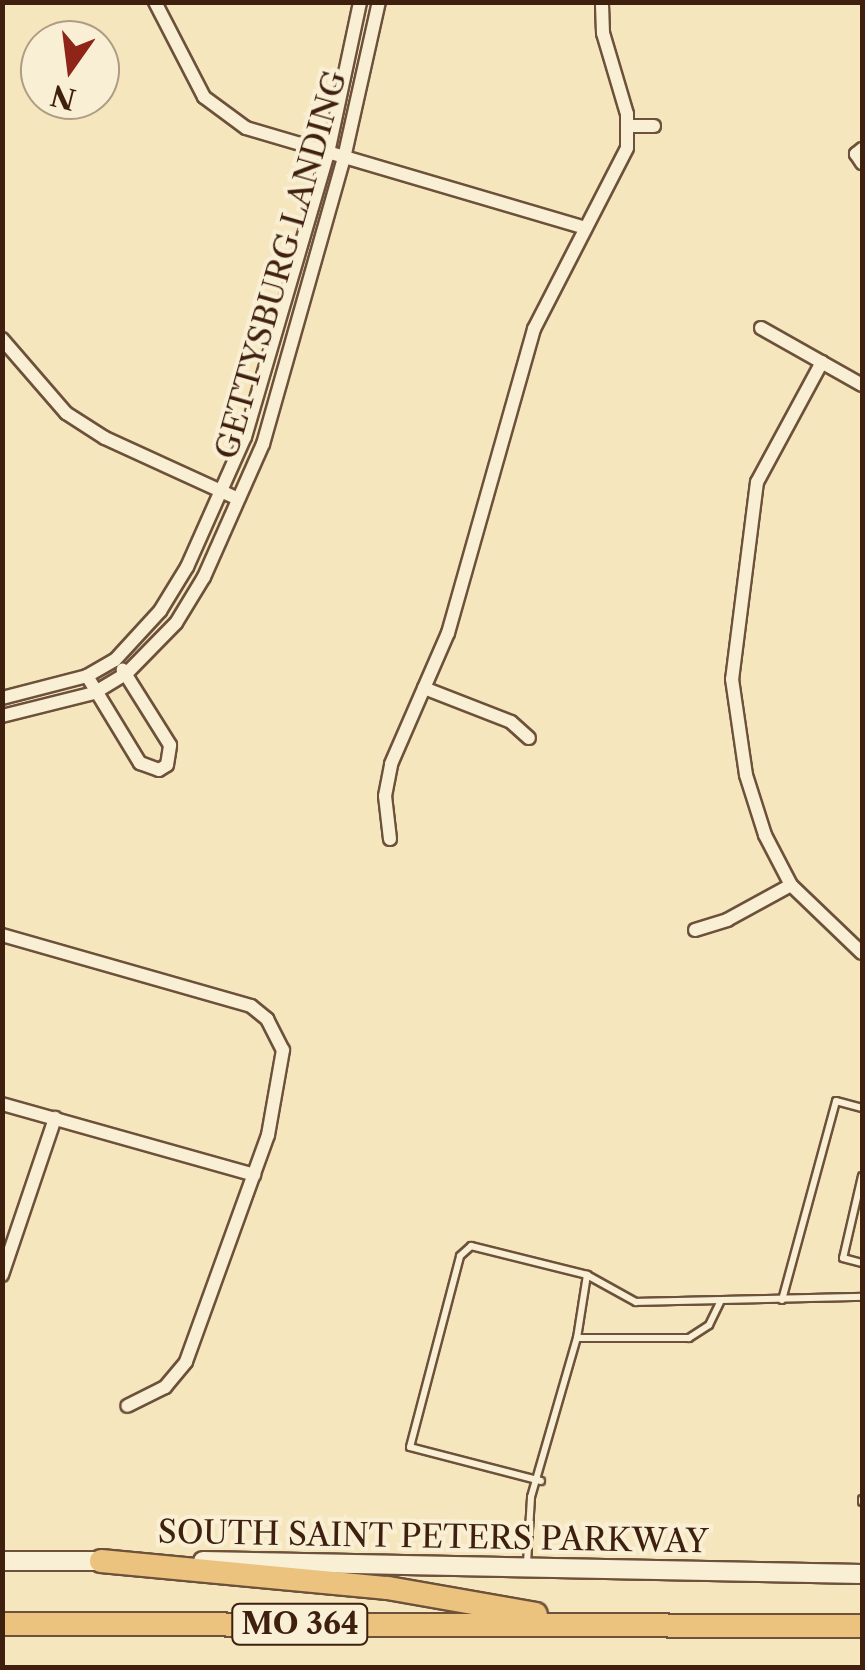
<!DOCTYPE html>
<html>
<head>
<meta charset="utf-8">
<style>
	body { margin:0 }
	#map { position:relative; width:865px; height:1670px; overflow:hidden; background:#f6e6be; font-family:"Libre Caslon Text",serif }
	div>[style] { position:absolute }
	.roads { filter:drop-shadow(2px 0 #6d513a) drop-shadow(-2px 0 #6d513a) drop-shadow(0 2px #6d513a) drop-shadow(0 -2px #6d513a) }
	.lane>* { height:6px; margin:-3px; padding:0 3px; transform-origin:3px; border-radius:3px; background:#f9efd5 }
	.street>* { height:12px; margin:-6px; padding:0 6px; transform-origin:6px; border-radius:6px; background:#f9efd5 }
	.secondary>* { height:18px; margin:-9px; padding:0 9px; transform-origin:9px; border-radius:9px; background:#f9efd5 }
	.highway>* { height:22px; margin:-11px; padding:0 11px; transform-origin:11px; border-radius:11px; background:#ebc37f }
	span { translate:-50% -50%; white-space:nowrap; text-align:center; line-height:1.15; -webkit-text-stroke:8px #f9efd5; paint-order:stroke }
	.shield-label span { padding:2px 8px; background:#f9efd5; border:2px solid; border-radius:8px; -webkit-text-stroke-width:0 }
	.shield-label { font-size:30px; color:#3f1f0e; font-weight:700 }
	.street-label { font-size:32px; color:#3f1f0e }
	.frame { position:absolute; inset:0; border:5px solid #3f1f0e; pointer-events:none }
	.north { position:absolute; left:20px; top:20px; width:100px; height:100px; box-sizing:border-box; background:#f9efd5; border:2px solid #af9c85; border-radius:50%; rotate:194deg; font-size:28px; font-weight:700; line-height:40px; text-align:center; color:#3f1f0e }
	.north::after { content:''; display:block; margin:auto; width:35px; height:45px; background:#8f2418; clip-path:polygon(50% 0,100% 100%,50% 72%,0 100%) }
</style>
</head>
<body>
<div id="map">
	<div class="roads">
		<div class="lane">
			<div style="left:862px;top:1176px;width:84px;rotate:103deg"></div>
			<div style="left:843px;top:1258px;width:20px;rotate:15deg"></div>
			<div style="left:782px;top:1300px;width:206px;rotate:-74.8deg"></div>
			<div style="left:836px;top:1101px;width:27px;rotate:15deg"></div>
			<div style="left:577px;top:1338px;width:64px;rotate:-81deg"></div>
			<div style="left:541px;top:1481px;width:135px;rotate:-165.5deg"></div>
			<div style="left:410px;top:1447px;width:197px;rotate:-75.3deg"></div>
			<div style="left:460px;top:1256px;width:15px;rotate:-42deg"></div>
			<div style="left:471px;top:1246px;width:120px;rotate:14deg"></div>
			<div style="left:587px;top:1275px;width:56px;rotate:28.9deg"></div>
			<div style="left:636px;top:1302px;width:226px;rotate:-1.3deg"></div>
			<div style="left:862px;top:1499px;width:3px;rotate:90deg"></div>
			<div style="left:527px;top:1563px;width:66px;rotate:-86.5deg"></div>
			<div style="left:531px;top:1497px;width:166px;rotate:-73.9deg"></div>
			<div style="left:577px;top:1338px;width:112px"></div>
			<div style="left:689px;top:1338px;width:24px;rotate:-33deg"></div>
			<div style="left:709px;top:1325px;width:25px;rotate:-64deg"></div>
		</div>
		<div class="street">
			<div style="left:155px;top:2px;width:107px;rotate:62.7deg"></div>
			<div style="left:204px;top:97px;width:52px;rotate:36.4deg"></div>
			<div style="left:246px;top:128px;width:354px;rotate:16.4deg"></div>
			<div style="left:627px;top:126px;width:27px"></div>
			<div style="left:862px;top:149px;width:8px;rotate:140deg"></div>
			<div style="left:856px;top:154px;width:11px;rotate:56deg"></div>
			<div style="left:761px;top:328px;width:116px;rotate:29.4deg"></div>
			<div style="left:2px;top:339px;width:98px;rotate:49.1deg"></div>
			<div style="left:66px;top:413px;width:46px;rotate:32.7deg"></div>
			<div style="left:105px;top:438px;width:146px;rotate:24.6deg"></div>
			<div style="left:822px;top:362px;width:136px;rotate:118.4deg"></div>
			<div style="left:757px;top:482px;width:199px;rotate:97.2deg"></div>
			<div style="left:732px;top:679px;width:97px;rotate:81.7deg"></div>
			<div style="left:746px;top:775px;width:63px;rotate:72.4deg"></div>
			<div style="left:765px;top:835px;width:56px;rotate:62.5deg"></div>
			<div style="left:791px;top:885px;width:98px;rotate:43.8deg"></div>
			<div style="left:87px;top:676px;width:102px;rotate:58.7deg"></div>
			<div style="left:140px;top:763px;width:20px;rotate:20deg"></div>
			<div style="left:159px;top:770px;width:9px;rotate:-32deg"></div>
			<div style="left:167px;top:765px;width:20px;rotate:-81deg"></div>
			<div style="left:170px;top:745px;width:89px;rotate:-122.1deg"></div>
			<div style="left:424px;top:688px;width:93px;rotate:21.3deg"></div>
			<div style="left:511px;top:722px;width:24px;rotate:42deg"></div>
			<div style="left:2px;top:698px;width:88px;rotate:-14.5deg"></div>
			<div style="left:87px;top:676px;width:32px;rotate:-30deg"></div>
			<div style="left:115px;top:660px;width:67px;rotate:-47.4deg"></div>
			<div style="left:160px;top:611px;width:52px;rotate:-58.5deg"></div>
			<div style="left:187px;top:567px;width:142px;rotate:-66deg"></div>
			<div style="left:245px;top:437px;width:296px;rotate:-73.7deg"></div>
			<div style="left:328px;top:153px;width:154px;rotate:-78deg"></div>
			<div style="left:2px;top:716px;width:95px;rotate:-14deg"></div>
			<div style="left:94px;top:693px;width:37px;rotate:-31deg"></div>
			<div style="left:126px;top:674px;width:71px;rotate:-45.6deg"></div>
			<div style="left:176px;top:623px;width:54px;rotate:-58.7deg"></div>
			<div style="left:204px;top:577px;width:145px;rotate:-66.1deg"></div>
			<div style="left:263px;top:444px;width:297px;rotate:-74.2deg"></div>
			<div style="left:344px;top:158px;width:160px;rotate:-77.4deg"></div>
			<div style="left:390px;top:839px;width:43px;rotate:-96.6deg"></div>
			<div style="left:385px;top:796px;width:33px;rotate:-79deg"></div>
			<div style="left:391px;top:764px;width:143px;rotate:-66.5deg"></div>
			<div style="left:448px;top:633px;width:316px;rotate:-74.2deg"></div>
			<div style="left:534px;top:329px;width:203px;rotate:-62.8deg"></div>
			<div style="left:627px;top:148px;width:34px;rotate:-90deg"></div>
			<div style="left:627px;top:114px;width:84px;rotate:-106.5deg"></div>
			<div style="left:603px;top:33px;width:31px;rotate:-92deg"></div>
			<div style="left:695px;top:930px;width:34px;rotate:-17deg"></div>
			<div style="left:727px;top:920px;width:73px;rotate:-28.7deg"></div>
			<div style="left:2px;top:935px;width:259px;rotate:15.9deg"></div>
			<div style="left:251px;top:1006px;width:21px;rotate:39deg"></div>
			<div style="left:267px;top:1019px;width:35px;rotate:63deg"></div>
			<div style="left:283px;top:1050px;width:86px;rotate:100deg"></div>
			<div style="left:268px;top:1135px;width:241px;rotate:109.9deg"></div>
			<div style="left:186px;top:1362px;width:33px;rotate:130deg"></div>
			<div style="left:165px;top:1387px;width:42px;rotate:153.4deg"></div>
			<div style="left:2px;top:1104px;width:262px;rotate:15.7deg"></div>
			<div style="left:2px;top:1275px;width:166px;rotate:-71.3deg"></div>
		</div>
		<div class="secondary">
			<div style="left:2px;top:1561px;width:110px"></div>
			<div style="left:203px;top:1561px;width:659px;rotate:1.13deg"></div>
		</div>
		<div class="highway">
			<div style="left:101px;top:1561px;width:288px;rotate:5.4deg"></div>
			<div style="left:388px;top:1588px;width:150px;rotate:10deg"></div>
			<div style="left:2px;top:1624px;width:860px;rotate:0.13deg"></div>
		</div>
	</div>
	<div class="shield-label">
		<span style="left:300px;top:1624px">MO 364</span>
	</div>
	<div class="street-label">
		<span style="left:281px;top:265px;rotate:-74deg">GETTYSBURG LANDING</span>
		<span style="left:433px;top:1537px;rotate:1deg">SOUTH SAINT PETERS PARKWAY</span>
	</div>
	<div class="frame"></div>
	<div class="north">N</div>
</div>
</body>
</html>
